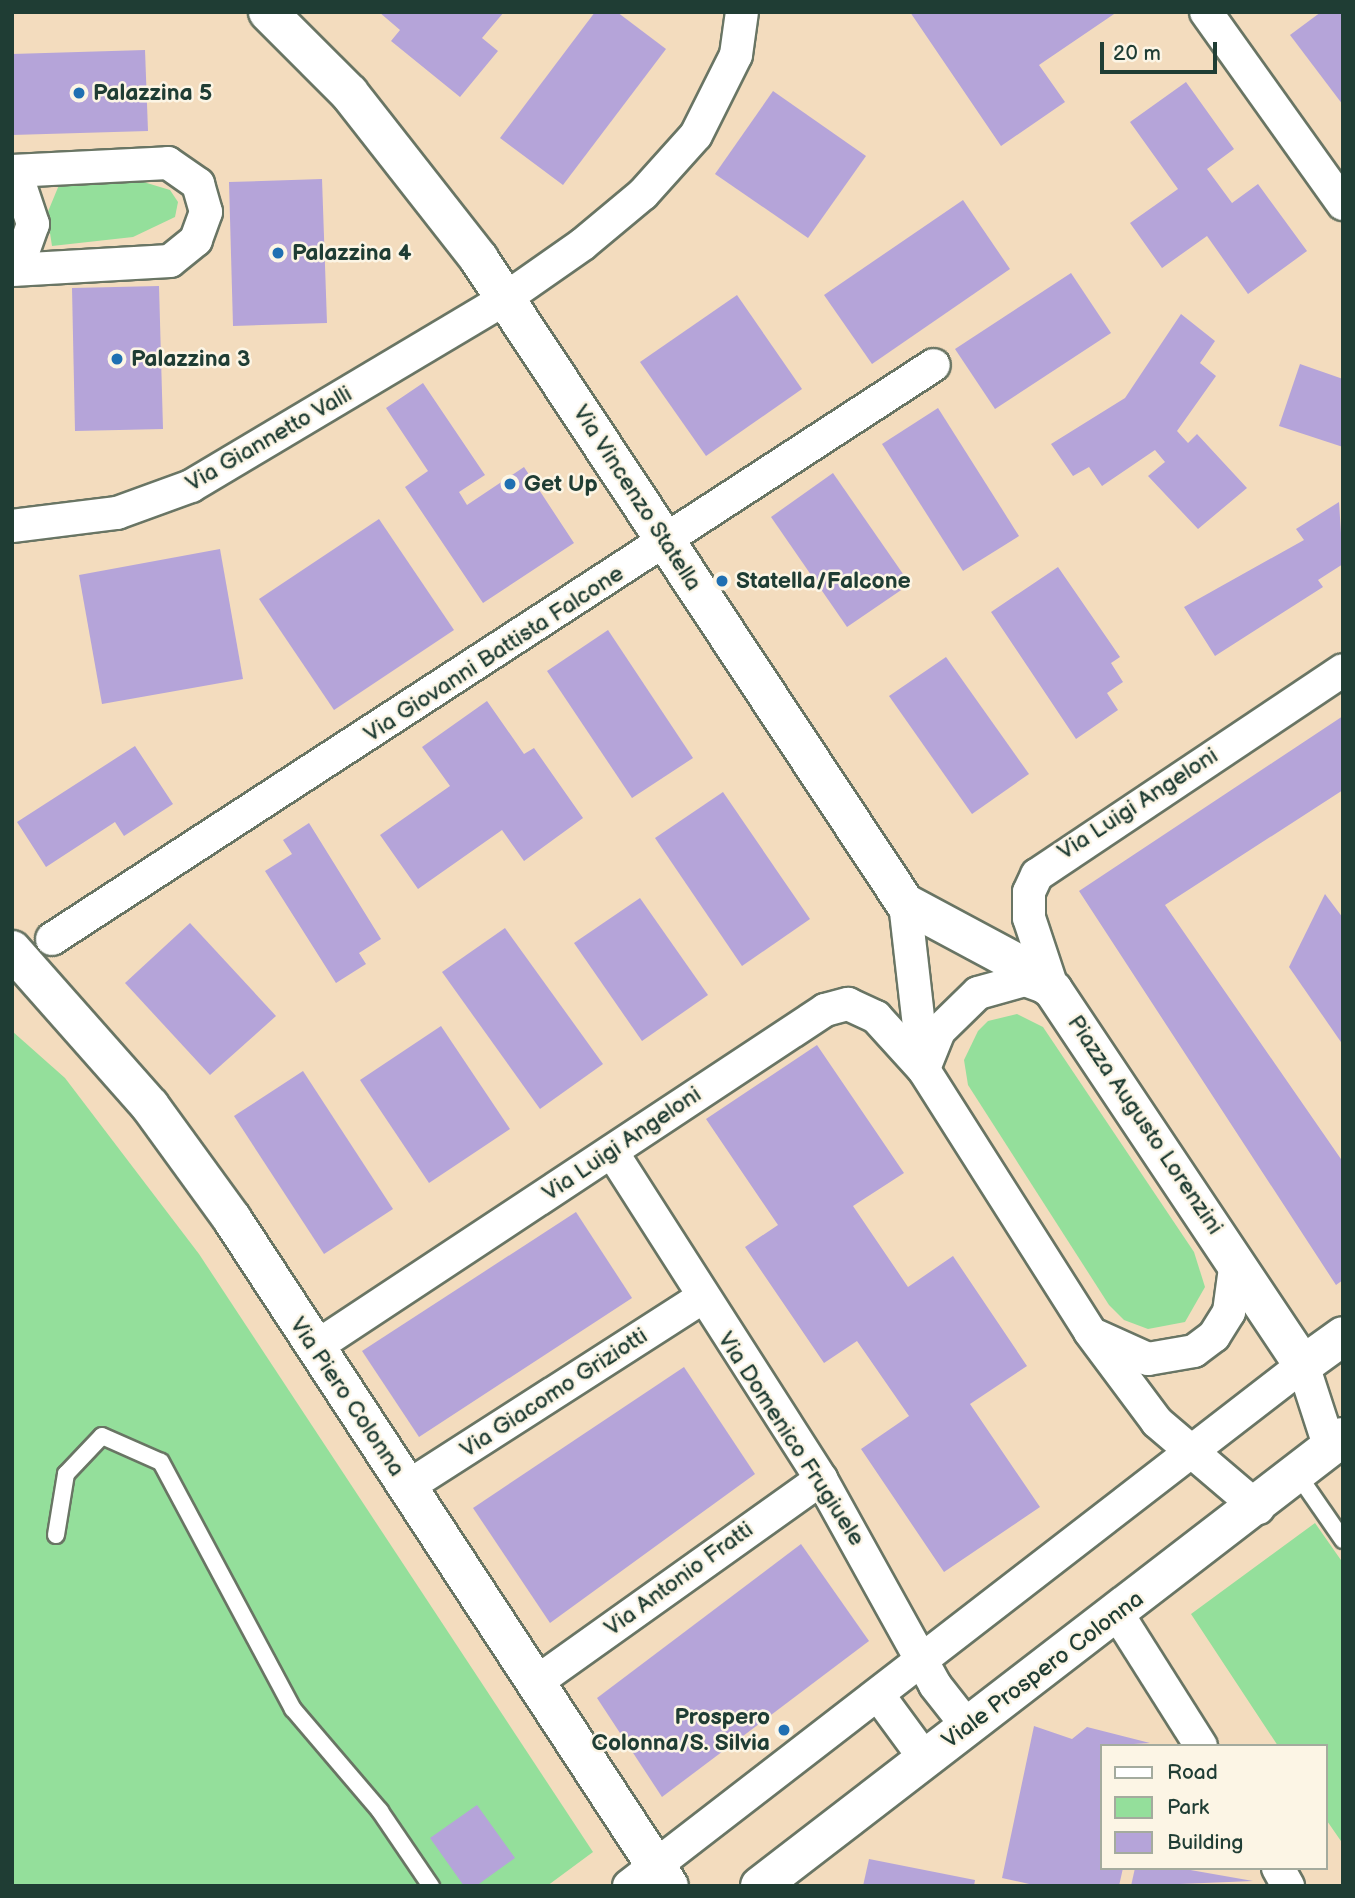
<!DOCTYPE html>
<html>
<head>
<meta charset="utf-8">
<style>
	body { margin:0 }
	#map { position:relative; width:1355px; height:1898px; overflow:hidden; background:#f3dcbe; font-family:"Balsamiq Sans",sans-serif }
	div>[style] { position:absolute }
	.green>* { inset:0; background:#94df9b }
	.building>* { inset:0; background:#b5a4d9 }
	.roads { filter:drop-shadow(2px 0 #697564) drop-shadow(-2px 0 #697564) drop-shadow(0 2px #697564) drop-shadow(0 -2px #697564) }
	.service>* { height:16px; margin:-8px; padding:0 8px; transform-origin:8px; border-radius:8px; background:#fff }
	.minor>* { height:32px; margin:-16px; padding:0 16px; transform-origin:16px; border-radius:16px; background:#fff }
	.tertiary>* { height:38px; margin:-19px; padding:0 19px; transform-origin:19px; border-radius:19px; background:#fff }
	.dots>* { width:19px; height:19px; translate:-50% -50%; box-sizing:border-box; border:4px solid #fcf5e5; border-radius:50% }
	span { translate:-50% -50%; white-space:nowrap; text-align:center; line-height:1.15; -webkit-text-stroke:5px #fcf5e5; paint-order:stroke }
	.poi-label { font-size:23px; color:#1f3d34; font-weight:700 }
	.left { translate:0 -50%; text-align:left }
	.right { translate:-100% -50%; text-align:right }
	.street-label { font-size:23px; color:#1f3d34 }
	.frame { position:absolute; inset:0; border:14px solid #1f3d34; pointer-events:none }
	.legend { position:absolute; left:1100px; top:1744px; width:228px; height:126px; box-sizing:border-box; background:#fcf5e5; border:2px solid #a4ab9e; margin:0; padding:9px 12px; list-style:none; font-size:21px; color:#1f3d34 }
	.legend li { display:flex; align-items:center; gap:14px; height:35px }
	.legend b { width:35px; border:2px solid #a4ab9e }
	.scale { position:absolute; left:1100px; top:42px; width:117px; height:32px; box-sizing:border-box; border:4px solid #1f3d34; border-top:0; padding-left:9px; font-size:21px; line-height:24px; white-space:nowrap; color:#1f3d34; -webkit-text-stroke:5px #fcf5e5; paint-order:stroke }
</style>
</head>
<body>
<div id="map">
	<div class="green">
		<div style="clip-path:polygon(127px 177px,170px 190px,178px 202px,175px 217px,133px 237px,52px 246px,47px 214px,59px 185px)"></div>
		<div style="clip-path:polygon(1017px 1014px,1043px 1027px,1194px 1252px,1205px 1287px,1185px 1322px,1148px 1329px,1124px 1320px,1109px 1305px,968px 1085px,964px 1060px,978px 1031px,988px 1021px)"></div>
		<div style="clip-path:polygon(12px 1031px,65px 1078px,199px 1254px,593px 1852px,547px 1886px,12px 1886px)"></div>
		<div style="clip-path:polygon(1315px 1523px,1343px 1563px,1343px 1844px,1325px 1818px,1325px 1746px,1278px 1746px,1191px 1614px)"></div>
	</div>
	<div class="building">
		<div style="clip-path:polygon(379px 12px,504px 12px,482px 38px,498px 51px,460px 97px,391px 41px,400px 30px)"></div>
		<div style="clip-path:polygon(595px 12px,617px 12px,666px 49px,563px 185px,500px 138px)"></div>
		<div style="clip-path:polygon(910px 12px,1117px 12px,1039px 65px,1065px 102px,1001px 146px)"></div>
		<div style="clip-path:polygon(1321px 12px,1343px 12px,1343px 105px,1290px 35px)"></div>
		<div style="clip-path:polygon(145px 50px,148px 131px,12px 135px,12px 54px)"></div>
		<div style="clip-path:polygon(1186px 82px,1234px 149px,1207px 169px,1232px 203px,1258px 184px,1307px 251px,1248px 294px,1207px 236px,1162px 268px,1130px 223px,1178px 189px,1130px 122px)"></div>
		<div style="clip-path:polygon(773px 91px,866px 156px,808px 238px,715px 174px)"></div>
		<div style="clip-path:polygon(322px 179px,327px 323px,233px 326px,229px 182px)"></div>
		<div style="clip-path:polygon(963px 200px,1010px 269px,872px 364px,824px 295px)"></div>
		<div style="clip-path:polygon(1071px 273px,1111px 333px,995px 409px,955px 349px)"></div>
		<div style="clip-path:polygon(159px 286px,163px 429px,75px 431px,72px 288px)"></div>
		<div style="clip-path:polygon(737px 295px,802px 389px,706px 456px,640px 362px)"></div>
		<div style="clip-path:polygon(1181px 314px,1215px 341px,1200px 363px,1216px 376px,1177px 431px,1188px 443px,1197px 434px,1247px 488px,1198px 529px,1148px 476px,1165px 462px,1155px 450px,1102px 486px,1089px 467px,1073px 476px,1051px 444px,1125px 398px)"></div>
		<div style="clip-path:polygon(1300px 364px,1343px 379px,1343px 447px,1279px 426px)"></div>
		<div style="clip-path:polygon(423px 383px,485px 475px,459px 492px,467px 505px,524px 467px,574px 543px,483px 603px,405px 487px,428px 471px,386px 408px)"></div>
		<div style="clip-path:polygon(938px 408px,1019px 536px,963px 571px,882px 444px)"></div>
		<div style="clip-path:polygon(833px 473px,910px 584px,847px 627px,771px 517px)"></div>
		<div style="clip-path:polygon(1339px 502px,1343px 564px,1318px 580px,1323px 587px,1215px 656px,1184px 607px,1304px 540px,1296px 529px)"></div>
		<div style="clip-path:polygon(379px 519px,454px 630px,334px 710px,259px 599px)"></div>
		<div style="clip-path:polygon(220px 549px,243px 679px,102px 704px,79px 575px)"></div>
		<div style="clip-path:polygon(1058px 567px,1120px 657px,1111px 663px,1123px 682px,1107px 693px,1118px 710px,1076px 739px,991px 612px)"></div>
		<div style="clip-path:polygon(608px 630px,693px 758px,632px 798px,547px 671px)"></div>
		<div style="clip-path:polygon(946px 657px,1029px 774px,972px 814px,889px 696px)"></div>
		<div style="clip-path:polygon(487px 701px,524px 754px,534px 748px,583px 818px,524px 861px,502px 830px,418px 889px,380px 835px,450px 786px,422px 747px)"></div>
		<div style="clip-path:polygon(1343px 716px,1343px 790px,1165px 905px,1343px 1162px,1343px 1280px,1336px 1285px,1079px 891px)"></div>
		<div style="clip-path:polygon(135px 746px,173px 804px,124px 836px,115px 822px,46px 867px,17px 822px)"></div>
		<div style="clip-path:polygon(723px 792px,810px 919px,742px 966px,655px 838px)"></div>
		<div style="clip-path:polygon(309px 823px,381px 939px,359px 953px,366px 964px,336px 983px,265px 871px,292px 854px,283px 840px)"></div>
		<div style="clip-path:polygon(1325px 894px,1343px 918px,1343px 1045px,1289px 967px)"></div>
		<div style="clip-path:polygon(640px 898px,708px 995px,642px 1041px,574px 943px)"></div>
		<div style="clip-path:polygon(190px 923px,276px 1016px,210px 1075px,125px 983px)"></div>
		<div style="clip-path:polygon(505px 928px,603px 1064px,540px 1109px,442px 972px)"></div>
		<div style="clip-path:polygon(441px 1026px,510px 1129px,429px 1183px,360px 1080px)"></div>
		<div style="clip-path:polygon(817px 1045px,904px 1173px,853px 1206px,908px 1287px,953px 1256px,1027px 1366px,970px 1404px,1040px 1507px,944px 1572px,861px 1449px,909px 1416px,857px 1341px,824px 1363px,745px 1247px,778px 1225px,706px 1119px)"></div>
		<div style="clip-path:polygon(303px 1071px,393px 1209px,324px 1254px,234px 1116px)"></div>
		<div style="clip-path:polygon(576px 1212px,632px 1298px,419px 1437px,362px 1351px)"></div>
		<div style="clip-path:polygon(684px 1367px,755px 1474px,550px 1623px,473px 1508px)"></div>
		<div style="clip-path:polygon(801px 1544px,869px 1641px,662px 1797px,597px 1698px)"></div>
		<div style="clip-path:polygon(1034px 1726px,1072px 1739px,1087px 1727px,1150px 1743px,1101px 1746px,1101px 1868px,1123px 1868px,1119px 1886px,1038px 1886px,1002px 1878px)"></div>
		<div style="clip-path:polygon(477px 1805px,515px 1858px,476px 1886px,464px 1886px,430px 1838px)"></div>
		<div style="clip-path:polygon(869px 1859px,975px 1880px,974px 1886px,863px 1886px)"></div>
		<div style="clip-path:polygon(1135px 1868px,1179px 1868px,1253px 1881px,1131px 1886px)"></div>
	</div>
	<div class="roads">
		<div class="service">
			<div style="left:1298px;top:1475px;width:79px;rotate:55.3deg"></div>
			<div style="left:56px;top:1535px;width:62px;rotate:-80.7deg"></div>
			<div style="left:66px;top:1474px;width:52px;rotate:-46.5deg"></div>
			<div style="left:102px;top:1436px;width:64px;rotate:23.8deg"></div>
			<div style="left:161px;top:1462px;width:280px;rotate:61.9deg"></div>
			<div style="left:293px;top:1709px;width:134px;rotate:49.5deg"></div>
			<div style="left:380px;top:1811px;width:91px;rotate:55.8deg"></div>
		</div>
		<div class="minor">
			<div style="left:1206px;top:12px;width:236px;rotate:54.5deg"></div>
			<div style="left:12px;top:171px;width:156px;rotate:-2.9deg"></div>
			<div style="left:168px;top:163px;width:37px;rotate:35deg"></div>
			<div style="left:198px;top:184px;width:29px;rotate:74deg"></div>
			<div style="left:206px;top:212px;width:30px;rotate:110deg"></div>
			<div style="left:196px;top:240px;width:33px;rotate:141deg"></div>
			<div style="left:170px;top:261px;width:158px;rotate:176.7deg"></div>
			<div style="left:16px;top:173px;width:54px;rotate:71.6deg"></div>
			<div style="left:33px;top:224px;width:48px;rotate:109.6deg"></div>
			<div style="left:12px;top:526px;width:106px;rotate:-7.1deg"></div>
			<div style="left:117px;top:513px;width:79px;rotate:-20deg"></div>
			<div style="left:191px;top:486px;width:367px;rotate:-30.8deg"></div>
			<div style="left:506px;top:298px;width:94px;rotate:-35deg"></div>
			<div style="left:583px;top:244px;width:78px;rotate:-39.8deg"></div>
			<div style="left:643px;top:194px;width:79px;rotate:-48.1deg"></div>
			<div style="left:696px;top:135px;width:89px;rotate:-63.4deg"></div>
			<div style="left:736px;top:55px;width:43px;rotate:-82.1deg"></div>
			<div style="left:905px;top:903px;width:168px;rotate:83.5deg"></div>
			<div style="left:924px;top:1070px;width:310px;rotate:57.6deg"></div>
			<div style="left:1090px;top:1332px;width:112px;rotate:53.3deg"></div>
			<div style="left:1157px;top:1422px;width:133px;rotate:40.4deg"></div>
			<div style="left:52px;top:939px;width:1052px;rotate:-33.06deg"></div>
			<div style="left:1053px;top:990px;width:76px;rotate:-108.4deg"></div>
			<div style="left:1029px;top:918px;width:26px;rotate:-90deg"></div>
			<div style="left:1029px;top:892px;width:19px;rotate:-65deg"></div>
			<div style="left:1037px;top:875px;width:368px;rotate:-33.8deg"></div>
			<div style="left:925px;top:1066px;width:38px;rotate:-68deg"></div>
			<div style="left:939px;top:1031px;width:54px;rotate:-44.3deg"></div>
			<div style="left:978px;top:993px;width:49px;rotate:-15.5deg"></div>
			<div style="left:1025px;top:980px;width:27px;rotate:20deg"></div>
			<div style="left:612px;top:1152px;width:388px;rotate:57.4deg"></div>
			<div style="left:821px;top:1479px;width:235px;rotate:61deg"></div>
			<div style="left:935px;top:1685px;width:53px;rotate:51.8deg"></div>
			<div style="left:1097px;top:1336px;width:56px;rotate:24.3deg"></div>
			<div style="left:1148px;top:1359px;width:47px;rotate:-9.9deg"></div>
			<div style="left:1194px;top:1351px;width:25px;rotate:-37deg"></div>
			<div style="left:1214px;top:1336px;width:28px;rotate:-58deg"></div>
			<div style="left:1229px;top:1312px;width:51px;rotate:-82.2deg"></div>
			<div style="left:314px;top:1348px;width:613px;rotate:-33.48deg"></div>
			<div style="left:825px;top:1010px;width:24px;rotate:-15deg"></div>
			<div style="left:848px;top:1004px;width:31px;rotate:25deg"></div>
			<div style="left:876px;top:1017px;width:72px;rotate:47.8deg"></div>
			<div style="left:407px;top:1487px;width:350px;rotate:-32.7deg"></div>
			<div style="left:1117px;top:1613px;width:157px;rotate:57.7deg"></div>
			<div style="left:538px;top:1681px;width:348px;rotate:-35.5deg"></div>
			<div style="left:879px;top:1696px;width:79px;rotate:53.7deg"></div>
			<div style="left:1278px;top:1868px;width:21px;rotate:61deg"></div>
			<div style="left:629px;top:1886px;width:852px;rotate:-37.7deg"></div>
			<div style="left:1303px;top:1365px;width:87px;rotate:72deg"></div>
		</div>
		<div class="tertiary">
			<div style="left:268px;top:12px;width:115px;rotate:45deg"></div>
			<div style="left:349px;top:93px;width:211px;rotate:51.9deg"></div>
			<div style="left:479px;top:259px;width:772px;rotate:56.52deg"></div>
			<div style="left:905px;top:903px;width:127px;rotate:28.2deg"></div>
			<div style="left:1017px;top:963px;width:45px;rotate:36.9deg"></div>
			<div style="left:1053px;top:990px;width:451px;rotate:56.3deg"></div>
			<div style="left:1303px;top:1365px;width:49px;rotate:-35.9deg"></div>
			<div style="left:12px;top:950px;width:208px;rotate:48.5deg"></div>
			<div style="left:150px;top:1106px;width:140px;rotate:54deg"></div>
			<div style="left:232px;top:1219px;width:797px;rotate:56.77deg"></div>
			<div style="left:760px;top:1886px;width:736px;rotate:-37.6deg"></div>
		</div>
	</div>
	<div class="dots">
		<div style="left:79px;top:93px;background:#1f6fb2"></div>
		<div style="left:278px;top:253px;background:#1f6fb2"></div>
		<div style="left:117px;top:359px;background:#1f6fb2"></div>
		<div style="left:510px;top:484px;background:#1f6fb2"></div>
		<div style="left:722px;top:581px;background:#1f6fb2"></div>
		<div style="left:784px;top:1730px;background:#1f6fb2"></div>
	</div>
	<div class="poi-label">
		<span class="left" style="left:93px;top:93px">Palazzina 5</span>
		<span class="left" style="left:292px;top:253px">Palazzina 4</span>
		<span class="left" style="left:131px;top:359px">Palazzina 3</span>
		<span class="left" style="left:524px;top:484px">Get Up</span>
		<span class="left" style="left:736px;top:581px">Statella/Falcone</span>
		<span class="right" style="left:770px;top:1730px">Prospero<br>Colonna/S. Silvia</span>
	</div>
	<div class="street-label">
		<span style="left:269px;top:439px;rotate:-30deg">Via Giannetto Valli</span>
		<span style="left:637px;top:498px;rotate:57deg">Via Vincenzo Statella</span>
		<span style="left:494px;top:654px;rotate:-33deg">Via Giovanni Battista Falcone</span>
		<span style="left:1138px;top:804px;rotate:-33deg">Via Luigi Angeloni</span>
		<span style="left:1145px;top:1125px;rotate:56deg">Piazza Augusto Lorenzini</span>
		<span style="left:622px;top:1144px;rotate:-34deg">Via Luigi Angeloni</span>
		<span style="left:554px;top:1393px;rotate:-33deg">Via Giacomo Griziotti</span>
		<span style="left:347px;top:1397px;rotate:56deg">Via Piero Colonna</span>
		<span style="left:791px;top:1439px;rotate:57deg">Via Domenico Frugiuele</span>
		<span style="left:679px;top:1579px;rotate:-36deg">Via Antonio Fratti</span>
		<span style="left:1043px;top:1670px;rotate:-37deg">Viale Prospero Colonna</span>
	</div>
	<div class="frame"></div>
	<ul class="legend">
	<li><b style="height:9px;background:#fff"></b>Road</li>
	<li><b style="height:19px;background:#94df9b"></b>Park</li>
	<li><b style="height:19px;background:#b5a4d9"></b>Building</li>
	</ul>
	<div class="scale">20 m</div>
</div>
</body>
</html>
